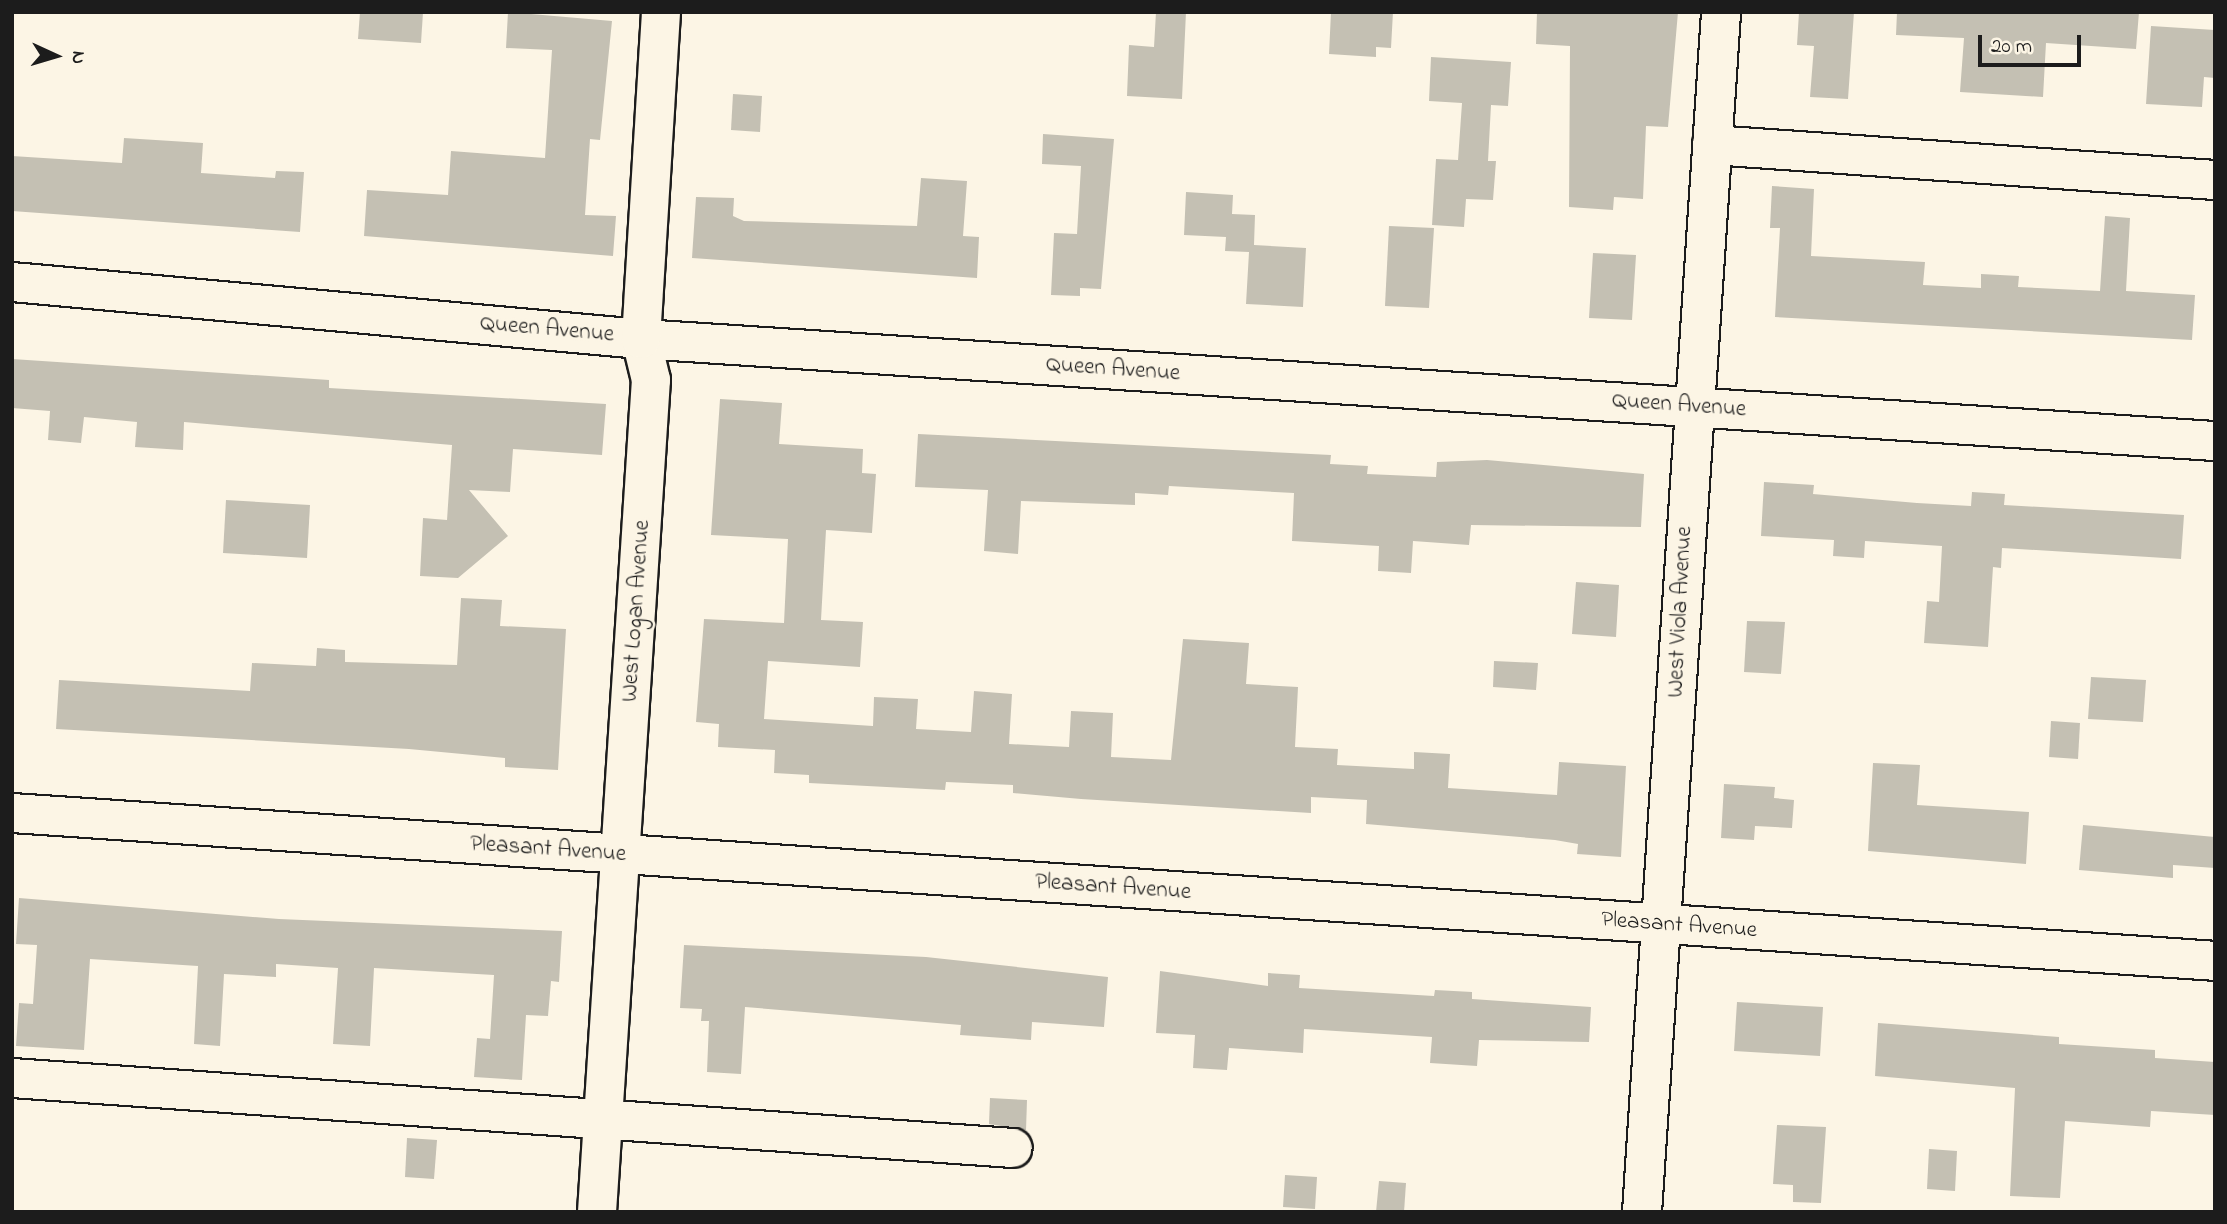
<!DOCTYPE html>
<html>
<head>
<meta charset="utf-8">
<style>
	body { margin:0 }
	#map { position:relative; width:2227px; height:1224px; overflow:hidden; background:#fcf5e5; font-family:"Indie Flower",sans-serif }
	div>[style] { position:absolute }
	.building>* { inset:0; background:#c4c0b3 }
	.roads { filter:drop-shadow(2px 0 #1c1c1c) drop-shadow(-2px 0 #1c1c1c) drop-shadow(0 2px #1c1c1c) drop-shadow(0 -2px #1c1c1c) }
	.minor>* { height:38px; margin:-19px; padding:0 19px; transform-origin:19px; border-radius:19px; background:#fcf5e5 }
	span { translate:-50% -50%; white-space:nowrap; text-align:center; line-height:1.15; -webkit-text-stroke:5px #fcf5e5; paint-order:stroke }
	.street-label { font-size:23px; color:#1c1c1c }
	.frame { position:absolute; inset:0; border:14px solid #1c1c1c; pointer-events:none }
	.north { position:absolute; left:21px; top:21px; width:70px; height:70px; -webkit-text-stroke:5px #fcf5e5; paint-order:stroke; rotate:94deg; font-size:19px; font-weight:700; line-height:28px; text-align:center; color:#1c1c1c }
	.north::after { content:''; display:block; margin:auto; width:24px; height:32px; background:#1c1c1c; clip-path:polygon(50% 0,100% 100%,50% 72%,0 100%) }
	.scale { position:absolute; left:1978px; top:35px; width:103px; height:32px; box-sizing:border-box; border:4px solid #1c1c1c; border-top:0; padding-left:9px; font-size:21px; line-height:24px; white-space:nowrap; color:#1c1c1c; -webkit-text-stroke:5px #fcf5e5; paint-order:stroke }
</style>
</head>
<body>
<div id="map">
	<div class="building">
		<div style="clip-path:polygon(360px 12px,423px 12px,421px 43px,358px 39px)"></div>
		<div style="clip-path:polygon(508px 12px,612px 21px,600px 140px,590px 139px,585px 215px,616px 216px,613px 256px,364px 236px,367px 190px,448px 195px,451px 151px,545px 158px,552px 50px,506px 48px)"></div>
		<div style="clip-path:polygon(1156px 12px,1186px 12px,1182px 99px,1127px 96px,1129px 45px,1154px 47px)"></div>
		<div style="clip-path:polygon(1331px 12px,1393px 12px,1391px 48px,1376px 47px,1376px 57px,1329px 54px)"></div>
		<div style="clip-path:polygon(1537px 12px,1678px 12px,1668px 127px,1646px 126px,1643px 199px,1614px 197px,1613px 210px,1569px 207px,1570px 46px,1536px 44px)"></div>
		<div style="clip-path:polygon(1799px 12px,1854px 12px,1848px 99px,1810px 97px,1814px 46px,1797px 45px)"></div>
		<div style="clip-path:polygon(1897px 12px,2139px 12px,2136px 49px,2046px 43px,2043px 97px,1960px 92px,1964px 38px,1896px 35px)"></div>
		<div style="clip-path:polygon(2151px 26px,2215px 30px,2215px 78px,2204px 77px,2202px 107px,2146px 104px)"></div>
		<div style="clip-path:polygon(1431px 57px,1511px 62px,1508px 106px,1491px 105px,1488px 161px,1496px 161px,1493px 200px,1466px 199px,1464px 227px,1432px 225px,1436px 159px,1458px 160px,1462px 103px,1429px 101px)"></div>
		<div style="clip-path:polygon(733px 94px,762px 96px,760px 132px,731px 130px)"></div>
		<div style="clip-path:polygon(1043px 134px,1114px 139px,1101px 289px,1080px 288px,1080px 296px,1051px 295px,1054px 233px,1077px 234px,1081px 166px,1042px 164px)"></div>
		<div style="clip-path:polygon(124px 138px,203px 143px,201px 173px,275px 178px,276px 171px,304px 172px,300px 232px,12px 211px,12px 156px,122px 163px)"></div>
		<div style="clip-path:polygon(921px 178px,967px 181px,963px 236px,979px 237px,977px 278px,692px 258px,696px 197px,734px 198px,733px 216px,744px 221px,917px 226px)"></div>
		<div style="clip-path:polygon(1772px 186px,1814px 189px,1811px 256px,1925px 262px,1923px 285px,1981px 288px,1981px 274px,2019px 276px,2018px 287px,2100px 291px,2105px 216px,2130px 218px,2126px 291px,2195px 295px,2192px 340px,1775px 317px,1780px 228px,1770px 228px)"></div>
		<div style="clip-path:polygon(1186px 192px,1233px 195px,1232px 214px,1255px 215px,1254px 245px,1306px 248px,1303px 307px,1246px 304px,1249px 252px,1225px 251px,1226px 237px,1184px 235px)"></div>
		<div style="clip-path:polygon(1389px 226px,1434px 228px,1429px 308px,1385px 306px)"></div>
		<div style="clip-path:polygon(1593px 253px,1636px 255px,1632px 320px,1589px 318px)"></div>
		<div style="clip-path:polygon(12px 359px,329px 380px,329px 388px,606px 404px,602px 455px,513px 449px,510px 492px,469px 490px,508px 536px,458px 578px,420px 576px,423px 518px,447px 520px,452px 445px,184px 422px,183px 450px,135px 447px,137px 422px,84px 417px,81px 443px,48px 440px,50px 411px,12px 408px)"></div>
		<div style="clip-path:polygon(720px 399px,782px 403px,779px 444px,863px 449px,862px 473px,876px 474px,872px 533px,826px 530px,821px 620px,863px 622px,860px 667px,768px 661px,764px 719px,873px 726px,874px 697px,918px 699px,916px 729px,971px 732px,974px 691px,1012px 694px,1009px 744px,1069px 747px,1071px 711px,1113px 713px,1111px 757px,1171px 760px,1183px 639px,1249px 643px,1246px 684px,1298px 687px,1295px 747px,1338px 749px,1337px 765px,1414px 769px,1414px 752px,1450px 754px,1448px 788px,1557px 795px,1559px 762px,1626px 766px,1621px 857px,1577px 854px,1578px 844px,1555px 840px,1366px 824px,1367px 800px,1311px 797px,1311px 813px,1081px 799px,1013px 793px,1013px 785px,946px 782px,945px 790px,809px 783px,809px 775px,774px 773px,775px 750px,718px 747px,719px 724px,696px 722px,704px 619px,784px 623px,788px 539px,711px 535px)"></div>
		<div style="clip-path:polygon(918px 434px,1331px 455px,1330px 464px,1368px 466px,1367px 474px,1436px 477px,1437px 462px,1487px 460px,1644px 474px,1641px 527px,1471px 525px,1469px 545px,1413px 541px,1411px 573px,1378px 571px,1379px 546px,1292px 541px,1294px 493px,1169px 486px,1168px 495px,1135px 493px,1135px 505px,1021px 501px,1018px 554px,984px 551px,988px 490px,915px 487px)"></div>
		<div style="clip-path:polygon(1764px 482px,1814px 485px,1813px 494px,1917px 503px,1971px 506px,1972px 492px,2005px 494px,2004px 505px,2184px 515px,2181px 559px,2002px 548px,2001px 568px,1993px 567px,1988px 647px,1924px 643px,1927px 601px,1939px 602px,1942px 546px,1865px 541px,1864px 558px,1833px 556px,1834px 540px,1761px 536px)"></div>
		<div style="clip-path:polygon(226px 500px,310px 505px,307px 558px,223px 553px)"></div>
		<div style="clip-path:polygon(1576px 582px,1619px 585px,1616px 637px,1572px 634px)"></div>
		<div style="clip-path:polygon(461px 598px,502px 600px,500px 626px,566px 629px,558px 770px,505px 767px,505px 758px,409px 749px,56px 729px,59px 680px,250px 691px,252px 663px,316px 666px,317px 648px,345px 650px,345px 662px,457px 665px)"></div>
		<div style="clip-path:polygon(1747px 621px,1785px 622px,1781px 674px,1744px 672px)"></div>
		<div style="clip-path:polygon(1494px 661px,1538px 663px,1536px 690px,1493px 687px)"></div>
		<div style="clip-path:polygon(2091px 677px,2146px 680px,2143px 722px,2088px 719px)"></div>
		<div style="clip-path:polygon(2051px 721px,2080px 723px,2078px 759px,2049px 757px)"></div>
		<div style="clip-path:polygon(1873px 763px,1920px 765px,1917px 805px,2029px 812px,2026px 864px,1868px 851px)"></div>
		<div style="clip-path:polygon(1724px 784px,1775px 787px,1774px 798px,1794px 800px,1792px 828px,1755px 826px,1754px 840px,1721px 838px)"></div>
		<div style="clip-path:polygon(2083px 825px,2215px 837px,2215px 868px,2173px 865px,2173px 878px,2079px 870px)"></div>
		<div style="clip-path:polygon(19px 898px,279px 919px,562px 931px,559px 982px,551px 981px,548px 1016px,526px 1015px,522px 1080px,474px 1077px,477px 1038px,490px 1039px,494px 975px,374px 968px,370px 1046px,333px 1044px,338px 968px,276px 964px,276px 977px,224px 974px,220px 1046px,194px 1044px,198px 966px,90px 959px,84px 1050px,16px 1046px,19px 1003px,33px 1004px,37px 945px,16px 944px)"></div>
		<div style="clip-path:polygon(684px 945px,926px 957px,1108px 977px,1104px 1027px,1032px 1022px,1031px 1040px,960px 1035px,961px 1025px,745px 1007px,741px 1074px,707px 1072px,709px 1021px,701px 1021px,702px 1009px,680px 1008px)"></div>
		<div style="clip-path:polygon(1160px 971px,1268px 986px,1268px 973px,1300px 975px,1299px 988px,1434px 996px,1435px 990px,1472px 992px,1472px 999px,1591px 1007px,1589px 1042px,1479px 1040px,1477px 1066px,1430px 1063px,1432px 1037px,1304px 1029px,1303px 1053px,1229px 1048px,1227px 1070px,1193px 1068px,1195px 1035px,1156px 1033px)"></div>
		<div style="clip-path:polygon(1737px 1002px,1823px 1007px,1820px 1056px,1734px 1051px)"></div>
		<div style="clip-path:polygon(1878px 1023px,2059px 1037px,2059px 1044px,2155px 1050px,2155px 1058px,2215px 1062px,2215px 1115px,2151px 1111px,2150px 1127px,2065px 1121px,2060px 1198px,2010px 1196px,2015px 1088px,1875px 1076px)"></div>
		<div style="clip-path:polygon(990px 1098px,1027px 1100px,1026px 1130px,989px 1124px)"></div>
		<div style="clip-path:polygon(1777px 1125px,1826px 1127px,1821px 1203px,1793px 1202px,1793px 1185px,1773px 1184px)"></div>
		<div style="clip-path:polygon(407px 1138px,437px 1140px,434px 1179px,405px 1177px)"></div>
		<div style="clip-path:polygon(1929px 1149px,1957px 1151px,1955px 1191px,1927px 1189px)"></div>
		<div style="clip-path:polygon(1285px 1175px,1317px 1177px,1315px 1209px,1283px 1207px)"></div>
		<div style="clip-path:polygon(1379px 1181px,1406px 1183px,1404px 1212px,1376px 1212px)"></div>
	</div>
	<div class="roads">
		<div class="minor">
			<div style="left:1712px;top:145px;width:504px;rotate:3.98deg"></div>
			<div style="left:12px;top:282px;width:632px;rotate:5.18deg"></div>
			<div style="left:641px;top:339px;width:1577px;rotate:3.71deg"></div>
			<div style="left:12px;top:813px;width:2208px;rotate:3.84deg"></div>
			<div style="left:12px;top:1078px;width:1003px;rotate:4deg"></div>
			<div style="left:597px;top:1212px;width:834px;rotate:-86.29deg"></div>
			<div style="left:651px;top:380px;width:42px;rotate:-103.7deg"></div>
			<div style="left:641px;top:339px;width:328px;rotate:-86.5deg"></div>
			<div style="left:1642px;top:1212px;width:1203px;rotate:-86.23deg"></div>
		</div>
	</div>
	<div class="street-label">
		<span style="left:547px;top:330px;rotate:5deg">Queen Avenue</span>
		<span style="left:1113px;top:370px;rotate:4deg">Queen Avenue</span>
		<span style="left:1679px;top:406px;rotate:4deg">Queen Avenue</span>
		<span style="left:637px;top:611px;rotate:-86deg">West Logan Avenue</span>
		<span style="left:1681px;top:612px;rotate:-87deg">West Viola Avenue</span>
		<span style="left:548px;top:850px;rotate:4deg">Pleasant Avenue</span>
		<span style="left:1113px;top:888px;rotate:4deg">Pleasant Avenue</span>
		<span style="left:1679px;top:926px;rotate:4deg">Pleasant Avenue</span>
	</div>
	<div class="frame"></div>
	<div class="north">N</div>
	<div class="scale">20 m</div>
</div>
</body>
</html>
